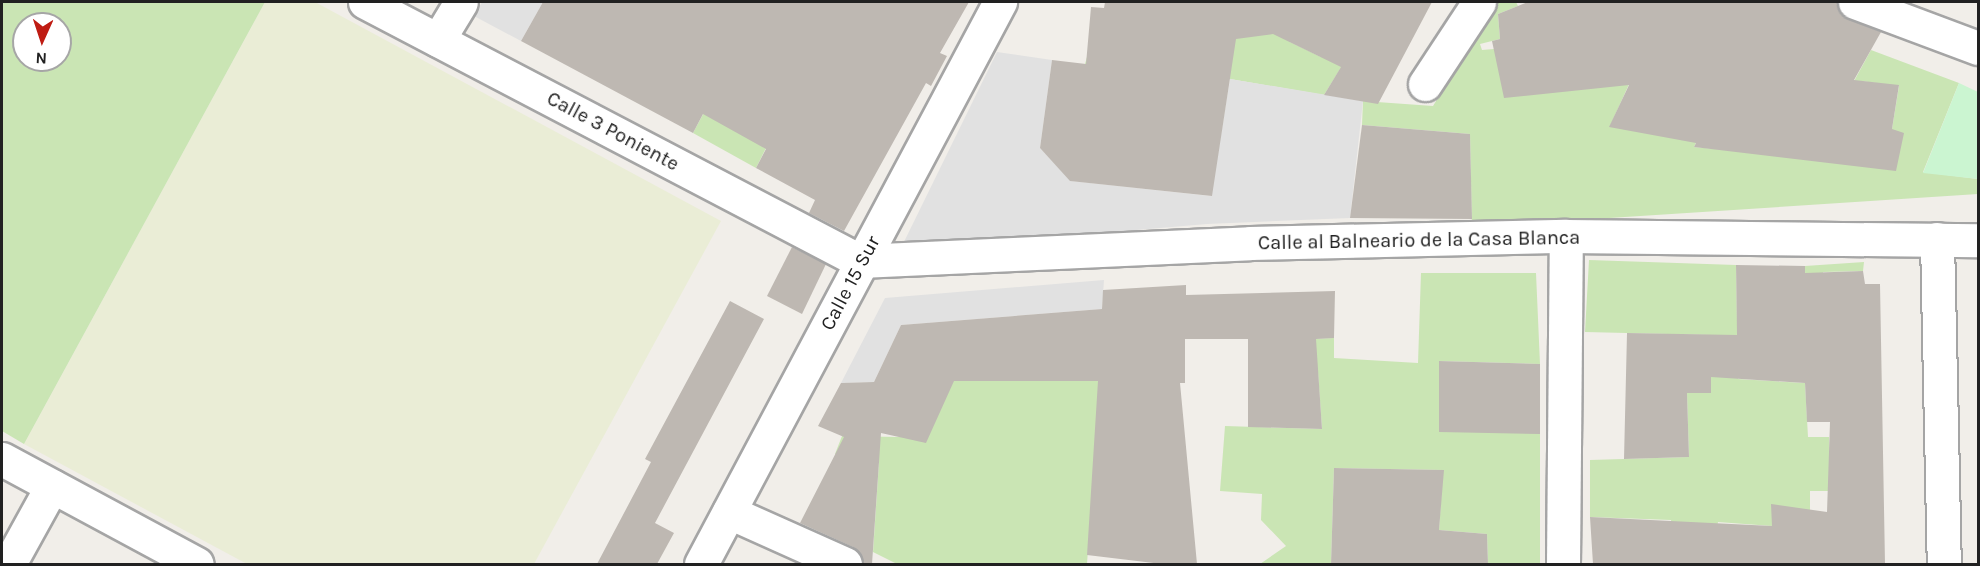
<!DOCTYPE html>
<html>
<head>
<meta charset="utf-8">
<style>
	body { margin:0 }
	#map { position:relative; width:1980px; height:566px; overflow:hidden; background:#f1eee9; font-family:Karla,sans-serif }
	div>[style] { position:absolute }
	.farmland>* { inset:0; background:#eaedd6 }
	.grass>* { inset:0; background:#cae5b4 }
	.park>* { inset:0; background:#cbf5d1 }
	.parking>* { inset:0; background:#e1e1e1 }
	.building>* { inset:0; background:#beb8b2 }
	.roads { filter:drop-shadow(2px 0 #a5a5a5) drop-shadow(-2px 0 #a5a5a5) drop-shadow(0 2px #a5a5a5) drop-shadow(0 -2px #a5a5a5) }
	.minor>* { height:33px; margin:-16.5px; padding:0 16.5px; transform-origin:16.5px; border-radius:16.5px; background:#fff }
	.tertiary>* { height:33px; margin:-16.5px; padding:0 16.5px; transform-origin:16.5px; border-radius:16.5px; background:#fff }
	span { translate:-50% -50%; white-space:nowrap; text-align:center; line-height:1.15; -webkit-text-stroke:5px #fff; paint-order:stroke }
	.street-label { font-size:20px; color:#212121 }
	.frame { position:absolute; inset:0; border:3px solid #212121; pointer-events:none }
	.north { position:absolute; left:12px; top:12px; width:60px; height:60px; box-sizing:border-box; background:#fff; border:2px solid #a6a6a6; border-radius:50%; rotate:183deg; font-size:16px; font-weight:700; line-height:24px; text-align:center; color:#212121 }
	.north::after { content:''; display:block; margin:auto; width:21px; height:27px; background:#bf1c13; clip-path:polygon(50% 0,100% 100%,50% 72%,0 100%) }
</style>
</head>
<body>
<div id="map">
	<div class="farmland">
		<div style="clip-path:polygon(265px 2px,315px 2px,721px 221px,534px 564px,247px 564px,24px 444px)"></div>
	</div>
	<div class="grass">
		<div style="clip-path:polygon(evenodd,2px 2px,265px 2px,24px 444px,2px 431px,2px 2px,24px 24px,60px 24px,60px 60px,24px 60px,24px 24px)"></div>
		<div style="clip-path:polygon(1165px 2px,1214px 2px,1218px 22px,1284px 12px,1281px 2px,1302px 2px,1293px 18px,1290px 42px,1321px 57px,1329px 43px,1350px 53px,1324px 95px,1230px 79px,1085px 64px,1087px 57px,1163px 39px)"></div>
		<div style="clip-path:polygon(evenodd,1496px 2px,1516px 2px,1518px 6px,1498px 14px,1500px 39px,1480px 44px,1482px 50px,1494px 49px,1613px 9px,1612px 2px,1637px 2px,1615px 48px,1640px 60px,1610px 126px,1640px 132px,1703px 2px,1751px 2px,1759px 5px,1694px 147px,1812px 158px,1871px 50px,1959px 83px,1923px 172px,1978px 179px,1978px 194px,1472px 227px,1470px 134px,1362px 125px,1363px 101px,1433px 106px,1496px 2px,1861px 81px,1899px 86px,1892px 129px,1861px 81px)"></div>
		<div style="clip-path:polygon(708px 105px,771px 138px,756px 168px,693px 133px)"></div>
		<div style="clip-path:polygon(1589px 260px,1736px 265px,1738px 379px,1805px 383px,1808px 437px,1829px 437px,1830px 472px,1843px 491px,1810px 491px,1810px 510px,1772px 526px,1718px 522px,1711px 564px,1675px 564px,1671px 520px,1590px 517px,1590px 460px,1689px 457px,1687px 393px,1711px 393px,1710px 335px,1585px 332px)"></div>
		<div style="clip-path:polygon(1864px 262px,1863px 271px,1823px 272px,1824px 329px,1805px 327px,1805px 266px)"></div>
		<div style="clip-path:polygon(1421px 273px,1536px 273px,1540px 364px,1439px 361px,1540px 434px,1540px 564px,1488px 564px,1487px 534px,1439px 530px,1443px 470px,1334px 468px,1331px 564px,1260px 564px,1286px 546px,1261px 520px,1262px 494px,1220px 491px,1225px 426px,1322px 429px,1318px 372px,1282px 340px,1334px 338px,1334px 358px,1418px 363px)"></div>
		<div style="clip-path:polygon(1011px 379px,1100px 381px,1087px 564px,897px 564px,873px 552px,879px 462px,835px 454px,842px 436px,899px 437px,946px 381px)"></div>
	</div>
	<div class="park">
		<div style="clip-path:polygon(1959px 83px,1978px 92px,1978px 179px,1923px 173px)"></div>
	</div>
	<div class="parking">
		<div style="clip-path:polygon(482px 2px,543px 2px,521px 41px,474px 16px)"></div>
		<div style="clip-path:polygon(997px 52px,1052px 60px,1040px 148px,1071px 181px,1211px 196px,1230px 79px,1363px 101px,1350px 218px,1207px 224px,900px 250px)"></div>
		<div style="clip-path:polygon(1104px 280px,1102px 309px,901px 325px,874px 382px,841px 383px,885px 298px)"></div>
	</div>
	<div class="building">
		<div style="clip-path:polygon(543px 2px,969px 2px,940px 53px,947px 56px,931px 86px,926px 83px,844px 231px,809px 213px,815px 200px,756px 168px,766px 149px,703px 114px,693px 133px,521px 41px)"></div>
		<div style="clip-path:polygon(1105px 2px,1432px 2px,1378px 104px,1324px 95px,1341px 67px,1273px 34px,1236px 39px,1212px 196px,1070px 181px,1040px 148px,1052px 60px,1086px 64px,1091px 7px,1104px 8px)"></div>
		<div style="clip-path:polygon(1528px 2px,1837px 2px,1840px 13px,1848px 19px,1881px 32px,1854px 80px,1899px 85px,1892px 129px,1904px 133px,1896px 171px,1694px 147px,1696px 143px,1609px 127px,1629px 85px,1504px 98px,1492px 41px,1500px 39px,1498px 14px)"></div>
		<div style="clip-path:polygon(1362px 125px,1470px 134px,1472px 219px,1350px 218px)"></div>
		<div style="clip-path:polygon(792px 247px,826px 264px,802px 314px,767px 296px)"></div>
		<div style="clip-path:polygon(1736px 265px,1805px 266px,1805px 273px,1863px 271px,1865px 284px,1880px 284px,1885px 564px,1593px 564px,1590px 517px,1772px 526px,1771px 504px,1827px 512px,1830px 422px,1807px 422px,1805px 383px,1711px 377px,1711px 393px,1687px 393px,1689px 457px,1624px 459px,1627px 333px,1737px 335px)"></div>
		<div style="clip-path:polygon(1186px 285px,1186px 295px,1335px 291px,1334px 338px,1316px 339px,1322px 429px,1248px 427px,1248px 339px,1185px 339px,1185px 383px,1180px 383px,1197px 564px,1162px 564px,1087px 555px,1098px 381px,954px 381px,926px 443px,881px 433px,872px 564px,863px 564px,860px 554px,853px 547px,800px 523px,844px 437px,818px 426px,841px 383px,874px 382px,901px 325px,1102px 309px,1103px 290px)"></div>
		<div style="clip-path:polygon(730px 301px,764px 319px,655px 523px,674px 533px,657px 564px,597px 564px,651px 462px,645px 459px)"></div>
		<div style="clip-path:polygon(1439px 361px,1540px 364px,1540px 434px,1439px 432px)"></div>
		<div style="clip-path:polygon(1334px 468px,1444px 470px,1439px 530px,1487px 534px,1488px 564px,1331px 564px)"></div>
	</div>
	<div class="roads">
		<div class="minor">
			<div style="left:365px;top:2px;width:559px;rotate:27.62deg"></div>
			<div style="left:860px;top:261px;width:390px;rotate:-2.6deg"></div>
			<div style="left:1250px;top:243px;width:316px;rotate:-1.3deg"></div>
			<div style="left:1566px;top:236px;width:412px;rotate:0.6deg"></div>
			<div style="left:1855px;top:2px;width:131px;rotate:20.5deg"></div>
			<div style="left:438px;top:40px;width:44px;rotate:-58.8deg"></div>
			<div style="left:1425px;top:84px;width:98px;rotate:-56.6deg"></div>
			<div style="left:1937px;top:239px;width:325px;rotate:88.8deg"></div>
			<div style="left:729px;top:512px;width:127px;rotate:24.1deg"></div>
			<div style="left:9px;top:564px;width:89px;rotate:-61.1deg"></div>
			<div style="left:701px;top:564px;width:637px;rotate:-61.99deg"></div>
			<div style="left:1563px;top:564px;width:328px;rotate:-89.5deg"></div>
		</div>
		<div class="tertiary">
			<div style="left:2px;top:459px;width:221px;rotate:28.3deg"></div>
		</div>
	</div>
	<div class="street-label">
		<span style="left:613px;top:131px;rotate:28deg">Calle 3 Poniente</span>
		<span style="left:1419px;top:240px;rotate:-1deg">Calle al Balneario de la Casa Blanca</span>
		<span style="left:850px;top:283px;rotate:-62deg">Calle 15 Sur</span>
	</div>
	<div class="frame"></div>
	<div class="north">N</div>
</div>
</body>
</html>
